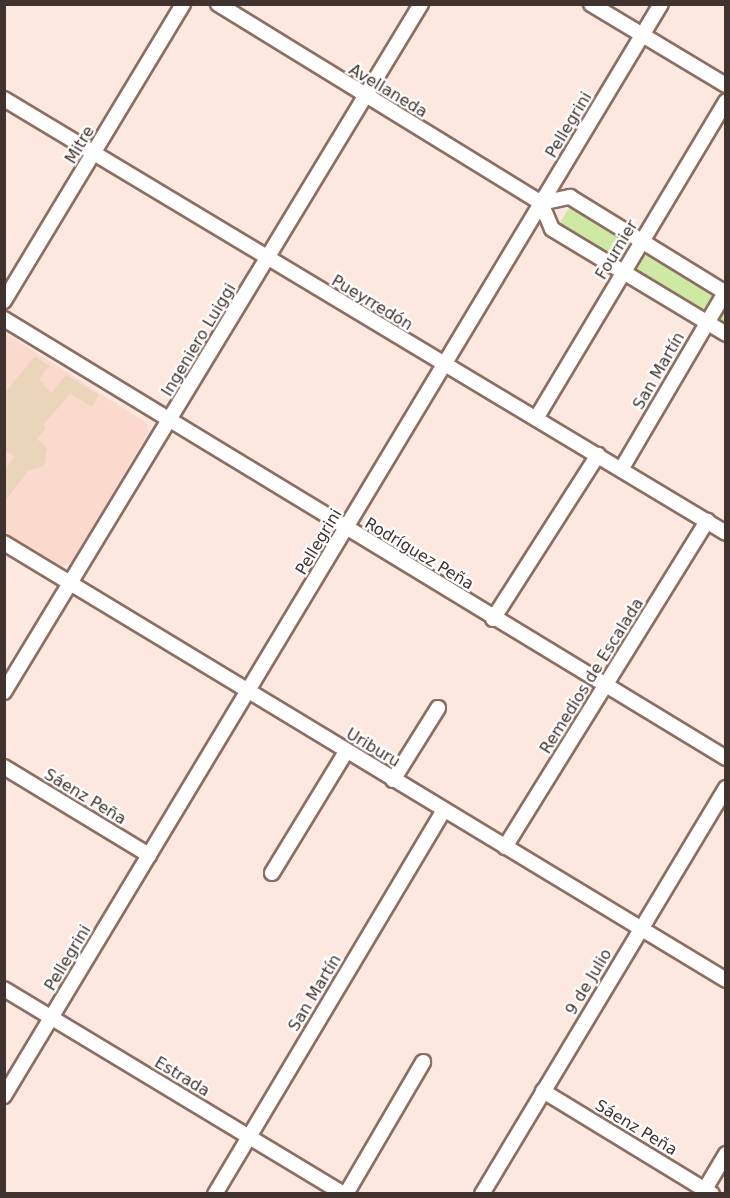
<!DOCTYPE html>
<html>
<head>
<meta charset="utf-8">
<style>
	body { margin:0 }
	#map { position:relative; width:730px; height:1198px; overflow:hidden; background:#fde8e0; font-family:"DejaVu Sans",sans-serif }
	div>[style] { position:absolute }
	.built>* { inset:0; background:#fbd9cd }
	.green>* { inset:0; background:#cee9a4 }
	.building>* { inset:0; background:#ead4ba }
	.roads { filter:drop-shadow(2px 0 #8c6e62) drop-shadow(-2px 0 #8c6e62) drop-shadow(0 2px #8c6e62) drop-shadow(0 -2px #8c6e62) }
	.minor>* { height:14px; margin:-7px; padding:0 7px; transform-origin:7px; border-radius:7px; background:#fff }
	span { translate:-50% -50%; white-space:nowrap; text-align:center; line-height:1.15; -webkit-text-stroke:4.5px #fff; paint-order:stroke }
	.street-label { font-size:16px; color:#40322e }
	.frame { position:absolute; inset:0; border:6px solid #40322e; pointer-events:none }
</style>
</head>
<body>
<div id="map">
	<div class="built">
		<div style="clip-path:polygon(5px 333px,147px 423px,148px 433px,71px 563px,62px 566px,5px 532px)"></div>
	</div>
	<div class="green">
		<div style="clip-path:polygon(571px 205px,725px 300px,725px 328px,557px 227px)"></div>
	</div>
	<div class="building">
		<div style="clip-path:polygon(35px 356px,49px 366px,39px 379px,51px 393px,66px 375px,99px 395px,92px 407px,70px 394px,43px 425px,46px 428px,37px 439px,47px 448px,44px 466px,28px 471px,4px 502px,4px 471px,15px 457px,4px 449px,4px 394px)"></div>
	</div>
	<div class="roads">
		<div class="minor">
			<div style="left:218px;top:4px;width:379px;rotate:31.6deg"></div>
			<div style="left:541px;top:203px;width:28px;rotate:67deg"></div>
			<div style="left:552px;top:229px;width:203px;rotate:31.1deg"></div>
			<div style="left:591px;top:4px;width:157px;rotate:31deg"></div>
			<div style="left:4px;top:99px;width:842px;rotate:31.01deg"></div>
			<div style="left:541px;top:203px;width:30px;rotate:-12deg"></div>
			<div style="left:570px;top:197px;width:183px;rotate:31.6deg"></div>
			<div style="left:4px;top:301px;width:347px;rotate:-58.9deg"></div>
			<div style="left:4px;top:319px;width:845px;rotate:31.3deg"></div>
			<div style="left:537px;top:417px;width:368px;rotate:-59.1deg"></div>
			<div style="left:622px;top:468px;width:205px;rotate:-59.6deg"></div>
			<div style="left:4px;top:543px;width:844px;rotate:31.18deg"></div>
			<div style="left:493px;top:619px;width:195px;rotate:-57.4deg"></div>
			<div style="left:4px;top:692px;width:805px;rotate:-58.78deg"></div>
			<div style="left:4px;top:767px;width:170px;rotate:31.3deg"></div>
			<div style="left:393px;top:780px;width:85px;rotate:-58deg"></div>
			<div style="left:505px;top:847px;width:384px;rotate:-58.2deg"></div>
			<div style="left:272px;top:873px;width:142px;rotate:-58.6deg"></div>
			<div style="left:4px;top:989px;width:397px;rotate:31.1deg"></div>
			<div style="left:543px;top:1091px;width:198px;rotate:31.4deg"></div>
			<div style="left:4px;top:1096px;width:1274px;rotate:-58.97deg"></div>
			<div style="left:215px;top:1194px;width:447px;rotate:-59.2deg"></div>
			<div style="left:346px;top:1194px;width:153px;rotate:-59.7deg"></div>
			<div style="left:482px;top:1194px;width:474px;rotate:-59deg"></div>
			<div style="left:702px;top:1194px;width:47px;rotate:-59deg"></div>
		</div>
	</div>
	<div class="street-label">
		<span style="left:388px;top:91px;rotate:31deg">Avellaneda</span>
		<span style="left:569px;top:125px;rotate:-59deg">Pellegrini</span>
		<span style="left:80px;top:145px;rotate:-59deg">Mitre</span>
		<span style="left:617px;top:250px;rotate:-59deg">Fournier</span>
		<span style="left:372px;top:303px;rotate:31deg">Pueyrredón</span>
		<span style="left:199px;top:340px;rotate:-59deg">Ingeniero Luiggi</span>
		<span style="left:659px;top:371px;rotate:-60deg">San Martín</span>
		<span style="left:319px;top:542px;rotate:-59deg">Pellegrini</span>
		<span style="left:419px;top:554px;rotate:31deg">Rodríguez Peña</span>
		<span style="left:592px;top:676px;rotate:-58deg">Remedios de Escalada</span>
		<span style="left:373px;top:748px;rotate:31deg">Uriburu</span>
		<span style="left:85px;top:797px;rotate:31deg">Sáenz Peña</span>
		<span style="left:68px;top:958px;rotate:-59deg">Pellegrini</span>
		<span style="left:589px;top:982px;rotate:-59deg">9 de Julio</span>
		<span style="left:315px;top:993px;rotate:-59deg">San Martín</span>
		<span style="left:182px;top:1077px;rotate:31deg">Estrada</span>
		<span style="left:636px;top:1128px;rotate:31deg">Sáenz Peña</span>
	</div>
	<div class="frame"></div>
</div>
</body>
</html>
